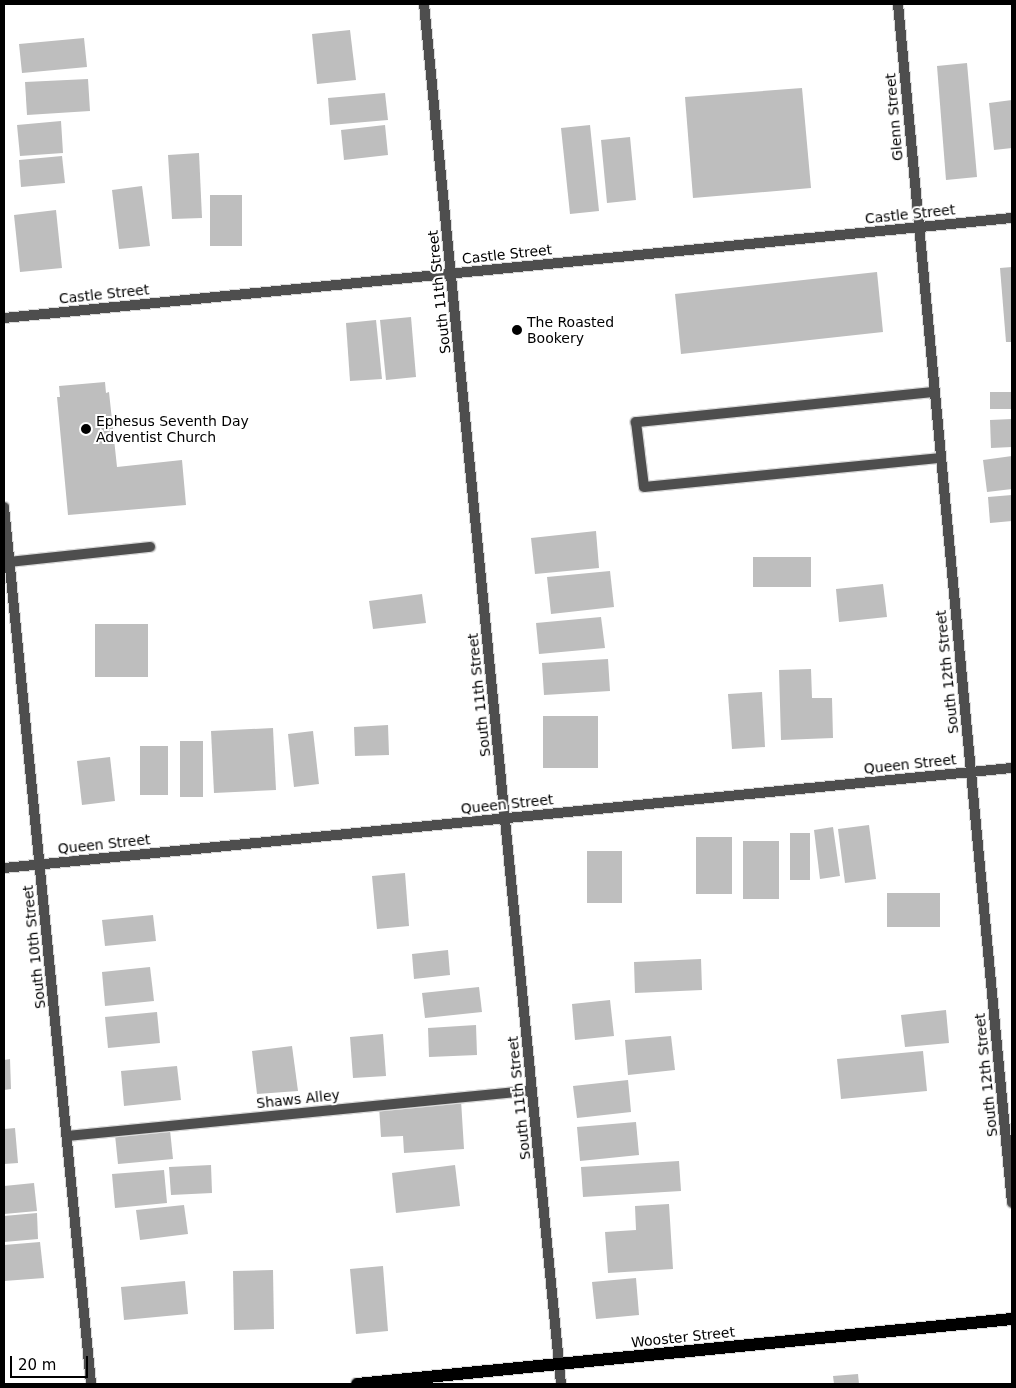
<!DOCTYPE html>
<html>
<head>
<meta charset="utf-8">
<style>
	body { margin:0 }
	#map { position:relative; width:1016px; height:1388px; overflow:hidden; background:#fff; font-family:"DejaVu Sans",sans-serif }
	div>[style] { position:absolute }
	.building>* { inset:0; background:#bebebe }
	.roads { filter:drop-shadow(1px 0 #dbdbdb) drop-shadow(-1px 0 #dbdbdb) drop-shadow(0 1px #dbdbdb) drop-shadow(0 -1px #dbdbdb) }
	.service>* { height:10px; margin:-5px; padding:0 5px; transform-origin:5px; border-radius:5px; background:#4e4e4e }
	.minor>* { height:10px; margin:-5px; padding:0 5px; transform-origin:5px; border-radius:5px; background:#4e4e4e }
	.tertiary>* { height:10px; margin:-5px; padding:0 5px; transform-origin:5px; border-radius:5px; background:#4e4e4e }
	.primary>* { height:12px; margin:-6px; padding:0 6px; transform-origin:6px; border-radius:6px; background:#000 }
	.dots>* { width:14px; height:14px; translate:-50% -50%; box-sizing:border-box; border:2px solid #fff; border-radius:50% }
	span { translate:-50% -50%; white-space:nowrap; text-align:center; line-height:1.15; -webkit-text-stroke:4px #fff; paint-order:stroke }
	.street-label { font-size:14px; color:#000 }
	.poi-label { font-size:14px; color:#000 }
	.left { translate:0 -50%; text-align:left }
	.frame { position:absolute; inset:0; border:5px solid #000; pointer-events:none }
	.scale { position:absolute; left:10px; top:1356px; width:78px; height:22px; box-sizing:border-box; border:2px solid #000; border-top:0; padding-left:6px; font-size:15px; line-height:18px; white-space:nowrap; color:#000; -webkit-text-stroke:4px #fff; paint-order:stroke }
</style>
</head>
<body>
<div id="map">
	<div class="building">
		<div style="clip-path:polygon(350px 30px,356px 80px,317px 84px,312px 34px)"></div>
		<div style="clip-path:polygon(84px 38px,87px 67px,22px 73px,19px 44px)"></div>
		<div style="clip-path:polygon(967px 63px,977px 177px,946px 180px,937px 66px)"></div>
		<div style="clip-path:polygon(88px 79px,90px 111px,27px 115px,25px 82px)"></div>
		<div style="clip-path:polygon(802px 88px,811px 188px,693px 198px,685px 97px)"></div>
		<div style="clip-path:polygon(385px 93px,388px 120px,330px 125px,328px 98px)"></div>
		<div style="clip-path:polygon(1012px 100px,1012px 148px,994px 150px,989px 103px)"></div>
		<div style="clip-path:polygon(61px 121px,63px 153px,20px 156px,17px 125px)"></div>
		<div style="clip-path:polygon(385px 125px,388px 155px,344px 160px,341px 130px)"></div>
		<div style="clip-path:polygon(590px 125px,599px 211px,570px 214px,561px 128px)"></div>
		<div style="clip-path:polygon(630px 137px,636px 200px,607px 203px,601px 140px)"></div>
		<div style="clip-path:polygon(199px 153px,202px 218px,172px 219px,168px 155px)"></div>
		<div style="clip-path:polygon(62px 156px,65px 183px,21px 187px,19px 160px)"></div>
		<div style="clip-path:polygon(142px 186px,150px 246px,119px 249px,112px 190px)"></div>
		<div style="clip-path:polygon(210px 195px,242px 195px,242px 246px,210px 246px)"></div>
		<div style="clip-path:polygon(56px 210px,62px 268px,20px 272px,14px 215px)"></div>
		<div style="clip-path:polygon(1012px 267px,1012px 342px,1006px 342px,1000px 268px)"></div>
		<div style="clip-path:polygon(877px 272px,883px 332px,681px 354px,675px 294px)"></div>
		<div style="clip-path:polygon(411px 317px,416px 377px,386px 380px,380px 320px)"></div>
		<div style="clip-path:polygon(376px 320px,382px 379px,350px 381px,346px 323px)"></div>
		<div style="clip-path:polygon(105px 382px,106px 393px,109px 392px,117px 467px,182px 460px,186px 505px,68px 515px,57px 397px,60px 397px,59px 386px)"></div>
		<div style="clip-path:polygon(990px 392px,1012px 392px,1012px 409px,990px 409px)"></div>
		<div style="clip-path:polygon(1012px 419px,1012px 447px,991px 448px,990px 420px)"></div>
		<div style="clip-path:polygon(1012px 456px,1012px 489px,987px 492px,983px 460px)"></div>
		<div style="clip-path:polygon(1012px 495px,1012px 521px,990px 523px,988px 497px)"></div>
		<div style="clip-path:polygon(596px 531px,599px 568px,535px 574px,531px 538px)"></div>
		<div style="clip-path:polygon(753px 557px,811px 557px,811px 587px,753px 587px)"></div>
		<div style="clip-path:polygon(610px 571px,614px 607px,551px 614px,547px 577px)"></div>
		<div style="clip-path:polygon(883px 584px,887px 617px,839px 622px,836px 589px)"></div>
		<div style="clip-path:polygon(422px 594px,426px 623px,373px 629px,369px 601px)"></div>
		<div style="clip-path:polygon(601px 617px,605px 648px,539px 654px,536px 623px)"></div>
		<div style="clip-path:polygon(95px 624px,148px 624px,148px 677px,95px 677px)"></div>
		<div style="clip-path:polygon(608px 659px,610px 691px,544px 695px,542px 663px)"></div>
		<div style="clip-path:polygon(811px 669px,812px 698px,832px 698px,833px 738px,781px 740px,779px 670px)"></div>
		<div style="clip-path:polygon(762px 692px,765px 747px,732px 749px,728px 694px)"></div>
		<div style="clip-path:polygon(543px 716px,598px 716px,598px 768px,543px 768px)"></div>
		<div style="clip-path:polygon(388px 725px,389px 755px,355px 756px,354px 727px)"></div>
		<div style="clip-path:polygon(273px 728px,276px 790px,214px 793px,211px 731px)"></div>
		<div style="clip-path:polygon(313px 731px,319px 784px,294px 787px,288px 734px)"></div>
		<div style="clip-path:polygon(180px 741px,203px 741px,203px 797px,180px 797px)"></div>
		<div style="clip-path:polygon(140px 746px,168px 746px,168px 795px,140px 795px)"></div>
		<div style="clip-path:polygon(110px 757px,115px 801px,82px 805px,77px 761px)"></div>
		<div style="clip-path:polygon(869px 825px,876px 879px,845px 883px,838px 829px)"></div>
		<div style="clip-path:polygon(833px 827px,840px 876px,820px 879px,814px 830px)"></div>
		<div style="clip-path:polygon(790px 833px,810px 833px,810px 880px,790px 880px)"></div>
		<div style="clip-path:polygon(696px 837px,732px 837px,732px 894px,696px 894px)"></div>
		<div style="clip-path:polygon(743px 841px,779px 841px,779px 899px,743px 899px)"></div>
		<div style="clip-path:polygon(587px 851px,622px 851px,622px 903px,587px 903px)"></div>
		<div style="clip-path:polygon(405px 873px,409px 926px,377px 929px,372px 876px)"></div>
		<div style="clip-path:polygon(887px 893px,940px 893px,940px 927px,887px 927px)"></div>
		<div style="clip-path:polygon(153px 915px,156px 941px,105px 946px,102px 920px)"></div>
		<div style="clip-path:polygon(448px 950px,450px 975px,414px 979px,412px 954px)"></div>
		<div style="clip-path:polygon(701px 959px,702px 990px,635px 993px,634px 962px)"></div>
		<div style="clip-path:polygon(150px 967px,154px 1001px,105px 1006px,102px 972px)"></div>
		<div style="clip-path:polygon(479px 987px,482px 1012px,425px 1018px,422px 993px)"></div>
		<div style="clip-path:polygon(610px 1000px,614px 1036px,575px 1040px,572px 1004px)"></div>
		<div style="clip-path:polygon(946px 1010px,949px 1043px,905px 1047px,901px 1015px)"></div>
		<div style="clip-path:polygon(157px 1012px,160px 1043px,108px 1048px,105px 1017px)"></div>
		<div style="clip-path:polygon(476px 1025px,477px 1055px,429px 1057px,428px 1028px)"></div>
		<div style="clip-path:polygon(383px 1034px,386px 1076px,353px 1078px,350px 1037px)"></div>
		<div style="clip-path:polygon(671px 1036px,675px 1070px,628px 1075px,625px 1040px)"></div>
		<div style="clip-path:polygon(292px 1046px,298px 1091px,257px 1094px,252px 1051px)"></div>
		<div style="clip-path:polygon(923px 1051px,927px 1091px,841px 1099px,837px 1059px)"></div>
		<div style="clip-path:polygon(10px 1059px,11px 1089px,4px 1090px,4px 1060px)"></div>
		<div style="clip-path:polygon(177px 1066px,181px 1100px,124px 1106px,121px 1071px)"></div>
		<div style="clip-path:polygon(628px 1080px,631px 1112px,577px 1118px,573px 1086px)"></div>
		<div style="clip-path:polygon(461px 1100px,464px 1149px,404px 1153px,403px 1136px,381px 1137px,379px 1106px)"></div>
		<div style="clip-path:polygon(636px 1122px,639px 1155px,580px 1161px,577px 1127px)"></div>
		<div style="clip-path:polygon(15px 1128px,18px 1163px,4px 1164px,4px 1129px)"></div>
		<div style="clip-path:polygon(170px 1130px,173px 1159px,118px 1164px,115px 1135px)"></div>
		<div style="clip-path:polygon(679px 1161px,681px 1191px,583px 1197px,581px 1167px)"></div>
		<div style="clip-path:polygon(211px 1165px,212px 1193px,171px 1195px,169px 1167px)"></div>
		<div style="clip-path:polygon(455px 1165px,460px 1206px,396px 1213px,392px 1173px)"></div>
		<div style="clip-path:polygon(164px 1170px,167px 1203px,115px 1208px,112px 1174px)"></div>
		<div style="clip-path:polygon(34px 1183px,37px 1211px,4px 1214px,4px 1186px)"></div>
		<div style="clip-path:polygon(669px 1204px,673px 1269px,608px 1273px,605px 1232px,636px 1230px,635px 1206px)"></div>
		<div style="clip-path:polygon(184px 1205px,188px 1234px,140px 1240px,136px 1210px)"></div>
		<div style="clip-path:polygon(37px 1213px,38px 1239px,4px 1242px,4px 1216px)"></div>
		<div style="clip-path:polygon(40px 1242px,44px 1278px,4px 1281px,4px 1245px)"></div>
		<div style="clip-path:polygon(383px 1266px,388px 1331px,356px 1334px,350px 1269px)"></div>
		<div style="clip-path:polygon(273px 1270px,274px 1329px,234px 1330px,233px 1271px)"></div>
		<div style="clip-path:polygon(636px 1278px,639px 1315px,596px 1319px,592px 1282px)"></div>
		<div style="clip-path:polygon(185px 1281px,188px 1314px,124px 1320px,121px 1287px)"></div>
		<div style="clip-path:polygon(858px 1374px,859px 1384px,834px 1384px,833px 1376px)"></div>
	</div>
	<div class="roads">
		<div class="service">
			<div style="left:933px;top:392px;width:299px;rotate:174.2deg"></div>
			<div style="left:636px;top:422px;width:65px;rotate:83deg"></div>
			<div style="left:644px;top:487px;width:296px;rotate:-5.6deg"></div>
			<div style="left:9px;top:562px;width:142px;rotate:-6.1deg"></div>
			<div style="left:67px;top:1136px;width:467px;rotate:-5.6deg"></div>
		</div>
		<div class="minor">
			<div style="left:424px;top:4px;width:1387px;rotate:84.33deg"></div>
			<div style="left:898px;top:4px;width:1204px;rotate:84.57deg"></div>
			<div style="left:4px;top:507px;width:881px;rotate:84.33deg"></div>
			<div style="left:4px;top:868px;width:1013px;rotate:-5.67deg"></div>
		</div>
		<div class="tertiary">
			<div style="left:4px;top:318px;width:1013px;rotate:-5.67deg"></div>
		</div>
		<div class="primary">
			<div style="left:357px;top:1384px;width:658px;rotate:-5.67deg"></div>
		</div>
	</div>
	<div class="dots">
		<div style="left:517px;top:330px;background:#000"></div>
		<div style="left:86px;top:429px;background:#000"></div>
	</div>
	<div class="street-label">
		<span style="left:894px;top:117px;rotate:-95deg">Glenn Street</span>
		<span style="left:910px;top:214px;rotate:-6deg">Castle Street</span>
		<span style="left:507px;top:254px;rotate:-6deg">Castle Street</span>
		<span style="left:439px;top:292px;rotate:-96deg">South 11th Street</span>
		<span style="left:104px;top:294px;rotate:-6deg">Castle Street</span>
		<span style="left:947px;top:672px;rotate:-96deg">South 12th Street</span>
		<span style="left:479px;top:695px;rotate:-96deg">South 11th Street</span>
		<span style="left:910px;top:764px;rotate:-6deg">Queen Street</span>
		<span style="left:507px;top:804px;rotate:-6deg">Queen Street</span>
		<span style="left:104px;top:844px;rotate:-6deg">Queen Street</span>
		<span style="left:34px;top:947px;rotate:-96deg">South 10th Street</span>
		<span style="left:986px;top:1075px;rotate:-96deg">South 12th Street</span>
		<span style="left:519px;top:1098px;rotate:-96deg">South 11th Street</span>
		<span style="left:298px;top:1099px;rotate:-6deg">Shaws Alley</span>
		<span style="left:683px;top:1337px;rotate:-6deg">Wooster Street</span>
	</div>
	<div class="poi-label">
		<span class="left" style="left:527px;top:330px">The Roasted<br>Bookery</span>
		<span class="left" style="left:96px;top:429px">Ephesus Seventh Day<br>Adventist Church</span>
	</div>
	<div class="frame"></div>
	<div class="scale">20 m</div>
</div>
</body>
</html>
